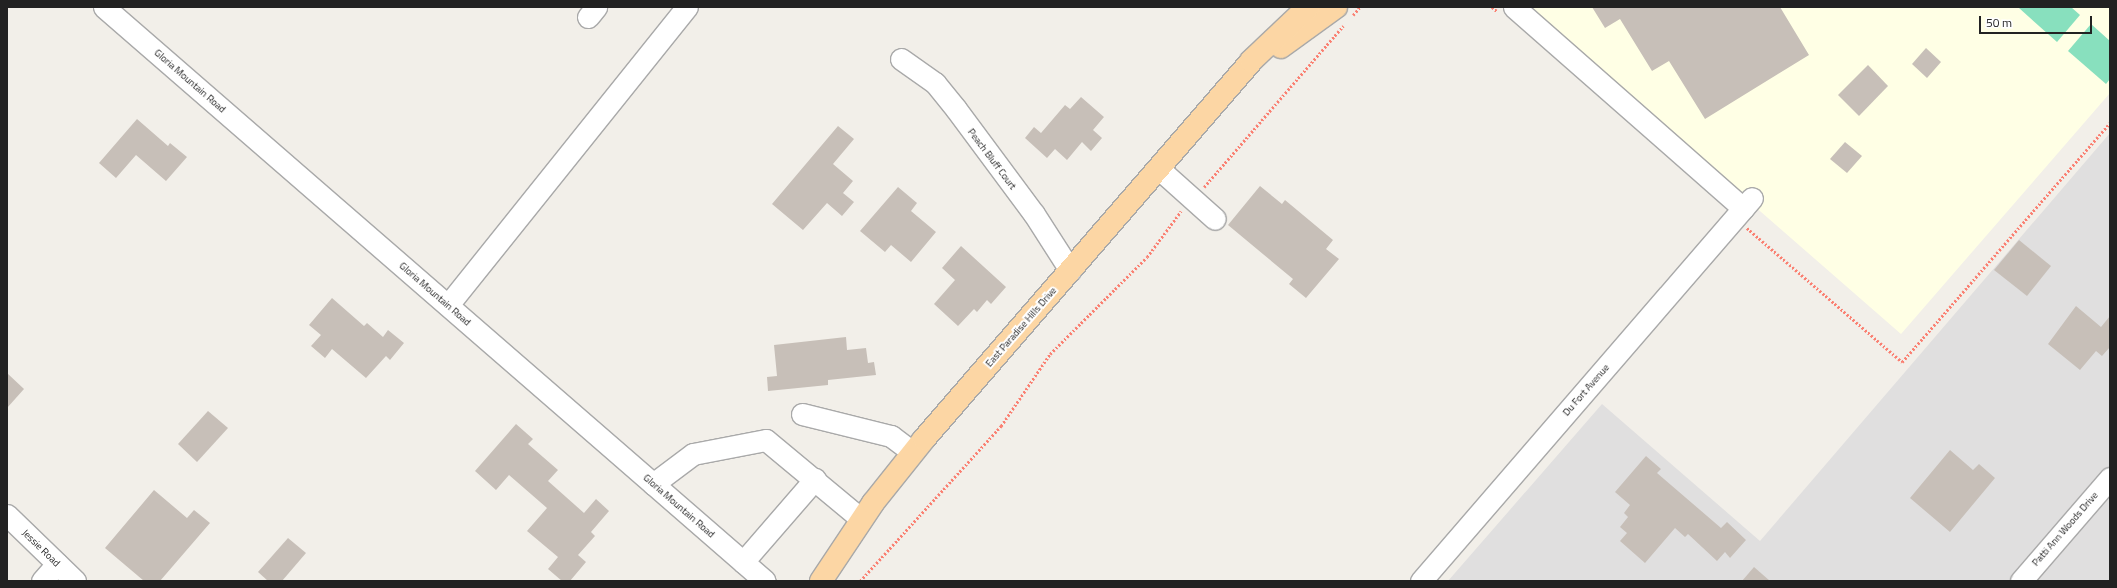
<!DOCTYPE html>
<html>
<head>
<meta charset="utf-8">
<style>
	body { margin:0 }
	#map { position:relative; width:2117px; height:588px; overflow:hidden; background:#f2efe9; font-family:"Titillium Web",sans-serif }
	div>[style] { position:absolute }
	.residential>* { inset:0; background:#e0dfdf }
	.education>* { inset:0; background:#ffffe5 }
	.pitch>* { inset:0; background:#88e0be }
	.building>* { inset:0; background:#c7bfb8 }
	.path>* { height:2.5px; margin-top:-1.25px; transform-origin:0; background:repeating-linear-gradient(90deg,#fa8072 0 2px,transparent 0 4px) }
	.roads { filter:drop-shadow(1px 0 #a9a9a9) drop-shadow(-1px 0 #a9a9a9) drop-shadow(0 1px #a9a9a9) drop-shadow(0 -1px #a9a9a9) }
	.minor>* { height:21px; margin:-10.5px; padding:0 10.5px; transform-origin:10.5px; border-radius:10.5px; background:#fff }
	.major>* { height:22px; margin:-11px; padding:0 11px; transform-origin:11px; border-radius:11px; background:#fcd6a4 }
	span { translate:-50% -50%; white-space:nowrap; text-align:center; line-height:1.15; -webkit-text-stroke:4px #fff; paint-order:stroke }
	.street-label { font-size:10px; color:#222 }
	.frame { position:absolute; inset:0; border:8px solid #222; pointer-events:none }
	.scale { position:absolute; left:1979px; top:16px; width:113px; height:18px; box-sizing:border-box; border:2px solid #222; border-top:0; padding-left:5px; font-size:12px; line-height:14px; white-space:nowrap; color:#222; -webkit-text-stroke:3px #fff; paint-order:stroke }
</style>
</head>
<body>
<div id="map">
	<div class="residential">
		<div style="clip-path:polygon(2110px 133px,2110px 581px,1448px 581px,1602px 404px,1760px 541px)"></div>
	</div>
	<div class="education">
		<div style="clip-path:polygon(1526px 7px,2110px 7px,2110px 93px,1901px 334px)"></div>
	</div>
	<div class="pitch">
		<div style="clip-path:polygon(2071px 7px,2080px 15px,2057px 42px,2019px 8px)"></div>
		<div style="clip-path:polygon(2091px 24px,2110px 41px,2110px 79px,2106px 84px,2068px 51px)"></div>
	</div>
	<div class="building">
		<div style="clip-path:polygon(1592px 7px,1780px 7px,1809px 55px,1705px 119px,1669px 61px,1652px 71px,1620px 19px,1605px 28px)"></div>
		<div style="clip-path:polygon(1926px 48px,1941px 62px,1927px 78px,1912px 64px)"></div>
		<div style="clip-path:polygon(1868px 65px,1888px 86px,1859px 116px,1838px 95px)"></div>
		<div style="clip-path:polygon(1081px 97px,1104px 117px,1093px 130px,1102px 138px,1091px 151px,1082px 142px,1067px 160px,1055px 149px,1047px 158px,1025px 138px,1034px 127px,1041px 133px,1065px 105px,1070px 109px)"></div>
		<div style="clip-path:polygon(137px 119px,168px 146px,170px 143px,187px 157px,166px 181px,136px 155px,116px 178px,99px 163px)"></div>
		<div style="clip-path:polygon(838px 126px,854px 139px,833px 164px,853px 181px,843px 193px,854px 202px,842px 216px,827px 203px,803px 230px,772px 204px)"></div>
		<div style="clip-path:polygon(1845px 142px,1862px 156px,1847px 173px,1830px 159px)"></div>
		<div style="clip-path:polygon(1260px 186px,1282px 204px,1285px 200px,1333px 240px,1326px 249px,1339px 259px,1306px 298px,1289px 284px,1293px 279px,1228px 225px)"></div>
		<div style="clip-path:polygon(898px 187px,917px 203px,911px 211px,936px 232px,911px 262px,891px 245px,885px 252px,860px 231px)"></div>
		<div style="clip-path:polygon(2019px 240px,2051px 266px,2027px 296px,1994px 270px)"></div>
		<div style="clip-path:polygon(961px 246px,1006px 287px,991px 304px,987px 300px,977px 312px,974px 309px,958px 326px,934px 304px,955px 280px,942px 268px)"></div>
		<div style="clip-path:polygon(332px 298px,364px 326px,367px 323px,383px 337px,388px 330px,404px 343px,390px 360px,386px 356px,366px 378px,332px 349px,325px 358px,311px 346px,321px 335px,309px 325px)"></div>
		<div style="clip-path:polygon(2076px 306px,2101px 327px,2110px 316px,2110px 347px,2102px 356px,2096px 351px,2080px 370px,2048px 344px)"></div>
		<div style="clip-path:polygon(846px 337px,847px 350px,866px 348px,868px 363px,874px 362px,876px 375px,828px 380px,828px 385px,768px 391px,767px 377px,777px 376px,774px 345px)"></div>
		<div style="clip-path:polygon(7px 373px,24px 389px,7px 408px)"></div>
		<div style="clip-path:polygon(208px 411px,228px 428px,197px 462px,178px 444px)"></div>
		<div style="clip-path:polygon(516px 424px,533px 439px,528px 444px,558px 470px,548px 481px,584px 513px,596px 499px,609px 511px,591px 532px,595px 536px,578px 555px,586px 562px,570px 581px,562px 581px,548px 569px,558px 557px,527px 531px,547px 508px,509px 475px,496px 490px,475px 471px)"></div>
		<div style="clip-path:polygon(1950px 450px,1973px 470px,1979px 464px,1995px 478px,1950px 532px,1910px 498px)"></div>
		<div style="clip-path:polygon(1646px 456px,1661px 469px,1657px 473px,1721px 528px,1727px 522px,1746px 540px,1730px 558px,1725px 552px,1717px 561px,1688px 534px,1685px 537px,1675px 528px,1645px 563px,1620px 541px,1627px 533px,1620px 527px,1628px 517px,1624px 513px,1630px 505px,1615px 492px)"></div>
		<div style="clip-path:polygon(154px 490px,187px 518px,194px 510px,210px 523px,160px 581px,144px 581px,105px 548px)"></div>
		<div style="clip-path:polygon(288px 538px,306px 553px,282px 581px,268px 581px,258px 572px)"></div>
		<div style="clip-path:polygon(1754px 567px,1770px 581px,1742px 581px)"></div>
	</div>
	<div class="path">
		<div style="left:1492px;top:7px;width:6px;rotate:39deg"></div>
		<div style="left:1353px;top:15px;width:11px;rotate:-49deg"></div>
		<div style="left:1204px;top:187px;width:213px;rotate:-49.2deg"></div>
		<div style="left:1747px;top:228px;width:205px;rotate:40.8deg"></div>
		<div style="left:1902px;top:362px;width:317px;rotate:-49deg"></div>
		<div style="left:860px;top:581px;width:210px;rotate:-47.7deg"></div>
		<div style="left:1001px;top:426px;width:87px;rotate:-55.8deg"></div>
		<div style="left:1050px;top:354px;width:137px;rotate:-45deg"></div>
		<div style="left:1147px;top:257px;width:57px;rotate:-53.5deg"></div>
	</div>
	<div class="roads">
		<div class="minor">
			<div style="left:104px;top:7px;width:875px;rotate:40.97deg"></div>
			<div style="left:1514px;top:7px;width:305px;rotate:41.3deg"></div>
			<div style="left:588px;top:17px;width:13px;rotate:-51deg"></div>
			<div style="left:901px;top:59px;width:42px;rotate:35.2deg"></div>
			<div style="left:935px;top:83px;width:33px;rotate:51deg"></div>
			<div style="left:956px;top:109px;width:131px;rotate:53.4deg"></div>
			<div style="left:1034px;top:214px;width:67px;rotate:57.3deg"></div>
			<div style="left:1158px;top:168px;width:76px;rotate:41.8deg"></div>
			<div style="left:448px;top:305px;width:382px;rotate:-51.3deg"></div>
			<div style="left:802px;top:414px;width:92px;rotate:13.9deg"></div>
			<div style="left:891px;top:436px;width:26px;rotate:37deg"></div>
			<div style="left:653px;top:484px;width:50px;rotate:-36.9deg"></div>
			<div style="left:693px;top:454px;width:74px;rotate:-10.9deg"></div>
			<div style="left:766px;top:440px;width:124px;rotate:39.7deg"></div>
			<div style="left:7px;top:515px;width:95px;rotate:44.1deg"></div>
			<div style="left:743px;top:562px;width:110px;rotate:-49.1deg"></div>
			<div style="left:42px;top:581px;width:23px;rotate:-49deg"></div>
			<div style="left:1421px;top:581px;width:506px;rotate:-49.17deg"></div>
			<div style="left:2021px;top:581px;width:136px;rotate:-49.2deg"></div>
		</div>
		<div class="major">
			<div style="left:1281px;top:47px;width:68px;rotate:-36deg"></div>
			<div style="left:821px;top:581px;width:94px;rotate:-56.3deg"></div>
			<div style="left:873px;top:503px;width:82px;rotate:-51.4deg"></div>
			<div style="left:924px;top:439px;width:500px;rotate:-49.1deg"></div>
			<div style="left:1251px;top:61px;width:79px;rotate:-43.5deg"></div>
		</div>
	</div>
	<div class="street-label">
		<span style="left:190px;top:81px;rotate:41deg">Gloria Mountain Road</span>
		<span style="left:992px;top:159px;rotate:53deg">Peach Bluff Court</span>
		<span style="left:435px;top:294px;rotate:41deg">Gloria Mountain Road</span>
		<span style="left:1021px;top:327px;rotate:-49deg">East Paradise Hills Drive</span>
		<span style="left:1586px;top:390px;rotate:-49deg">Du Fort Avenue</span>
		<span style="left:679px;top:506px;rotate:41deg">Gloria Mountain Road</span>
		<span style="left:2065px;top:529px;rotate:-49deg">Patti Ann Woods Drive</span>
		<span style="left:41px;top:548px;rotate:44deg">Jessie Road</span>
	</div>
	<div class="frame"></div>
	<div class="scale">50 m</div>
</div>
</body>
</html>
